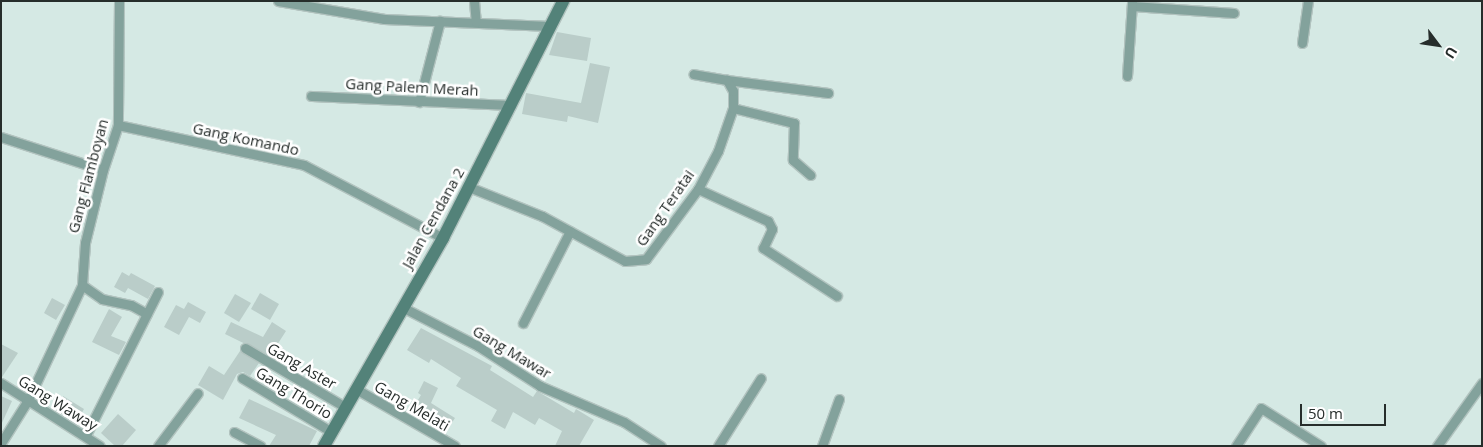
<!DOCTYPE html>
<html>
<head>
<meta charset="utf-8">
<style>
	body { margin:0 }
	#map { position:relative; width:1483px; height:447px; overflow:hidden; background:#d5e9e4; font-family:"Open Sans",sans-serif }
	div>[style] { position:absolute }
	.building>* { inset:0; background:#bacdc9 }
	.roads { filter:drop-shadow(1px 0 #b2c3bf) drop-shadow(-1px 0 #b2c3bf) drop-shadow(0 1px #b2c3bf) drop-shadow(0 -1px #b2c3bf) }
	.street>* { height:9px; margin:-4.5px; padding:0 4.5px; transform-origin:4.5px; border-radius:4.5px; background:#83a29c }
	.secondary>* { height:12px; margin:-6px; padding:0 6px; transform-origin:6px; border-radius:6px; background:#538279 }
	span { translate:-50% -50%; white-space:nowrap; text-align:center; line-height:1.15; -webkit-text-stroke:5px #fff; paint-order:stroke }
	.street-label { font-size:15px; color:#262d2b }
	.frame { position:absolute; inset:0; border:2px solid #262d2b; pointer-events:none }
	.north { position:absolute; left:1413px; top:20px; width:50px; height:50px; -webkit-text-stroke:4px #fff; paint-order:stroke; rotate:121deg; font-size:14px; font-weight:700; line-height:20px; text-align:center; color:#262d2b }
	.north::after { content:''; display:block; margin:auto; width:18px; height:22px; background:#262d2b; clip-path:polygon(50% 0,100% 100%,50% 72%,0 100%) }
	.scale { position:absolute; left:1300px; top:404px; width:86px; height:22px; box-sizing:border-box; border:2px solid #262d2b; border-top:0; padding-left:6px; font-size:15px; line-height:18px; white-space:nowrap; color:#262d2b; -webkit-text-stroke:4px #fff; paint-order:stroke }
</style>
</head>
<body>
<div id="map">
	<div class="building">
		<div style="clip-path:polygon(557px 32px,591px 38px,587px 61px,549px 55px)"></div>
		<div style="clip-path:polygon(590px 63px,610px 67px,598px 123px,568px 116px,567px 122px,522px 114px,526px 93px,581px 103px)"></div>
		<div style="clip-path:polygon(122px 272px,129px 276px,131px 273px,155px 286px,148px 299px,128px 288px,125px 293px,114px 287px)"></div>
		<div style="clip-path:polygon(260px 293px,279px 304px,270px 320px,251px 309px)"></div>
		<div style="clip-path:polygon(235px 294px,251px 303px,239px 322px,224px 313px)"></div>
		<div style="clip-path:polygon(52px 298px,65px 305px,56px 320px,44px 313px)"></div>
		<div style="clip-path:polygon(188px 302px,206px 312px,200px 323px,189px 317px,179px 335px,164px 327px,176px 305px,184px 309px)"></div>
		<div style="clip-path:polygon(109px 309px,122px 317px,111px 336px,126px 342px,119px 355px,92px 342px)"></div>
		<div style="clip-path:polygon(231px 322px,263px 337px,272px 322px,286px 331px,270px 356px,225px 334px)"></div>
		<div style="clip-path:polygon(421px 328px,492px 366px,490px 370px,533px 397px,537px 391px,574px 413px,576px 409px,594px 420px,579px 446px,555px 446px,562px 431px,539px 418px,535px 425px,513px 412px,505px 429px,491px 421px,497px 410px,456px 386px,461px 378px,431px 359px,429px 363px,407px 350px)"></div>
		<div style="clip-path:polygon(1px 344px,18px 353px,2px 377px,1px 377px)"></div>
		<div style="clip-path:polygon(240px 351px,259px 363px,250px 376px,243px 372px,237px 374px,223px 400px,198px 385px,209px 366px,224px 375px)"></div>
		<div style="clip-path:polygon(424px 381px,438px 388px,431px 403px,455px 418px,445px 433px,410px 413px,421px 395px,418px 393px)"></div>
		<div style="clip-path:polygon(1px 396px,12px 401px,1px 425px)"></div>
		<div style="clip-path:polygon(63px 396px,84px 409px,76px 423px,55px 410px)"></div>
		<div style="clip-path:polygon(249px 399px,317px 431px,309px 446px,269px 446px,276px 435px,239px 418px)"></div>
		<div style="clip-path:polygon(118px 414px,136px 430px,122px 446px,115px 446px,101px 433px)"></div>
	</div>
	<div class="roads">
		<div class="street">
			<div style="left:119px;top:1px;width:124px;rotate:90.5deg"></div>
			<div style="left:118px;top:125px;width:47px;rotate:108.4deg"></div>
			<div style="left:103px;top:170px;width:75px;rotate:103.9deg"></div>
			<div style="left:85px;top:243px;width:42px;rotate:94.1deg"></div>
			<div style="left:82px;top:285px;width:24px;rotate:35deg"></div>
			<div style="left:102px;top:299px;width:30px;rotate:12deg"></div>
			<div style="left:131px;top:305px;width:18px;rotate:29deg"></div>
			<div style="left:278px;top:1px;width:108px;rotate:9.6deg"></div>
			<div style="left:384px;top:19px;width:166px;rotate:2.4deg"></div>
			<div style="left:474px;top:1px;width:21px;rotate:85deg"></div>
			<div style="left:1132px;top:6px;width:102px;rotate:3.9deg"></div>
			<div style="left:1302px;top:43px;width:42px;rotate:-81.9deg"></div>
			<div style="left:1127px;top:76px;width:74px;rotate:-86.1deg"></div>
			<div style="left:727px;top:80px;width:102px;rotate:7.3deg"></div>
			<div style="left:311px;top:96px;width:200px;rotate:2.6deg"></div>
			<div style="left:419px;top:102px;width:84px;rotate:-75.5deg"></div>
			<div style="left:733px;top:108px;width:63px;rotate:13.8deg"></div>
			<div style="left:794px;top:123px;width:37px;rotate:92deg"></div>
			<div style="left:793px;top:160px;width:23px;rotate:41deg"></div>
			<div style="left:118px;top:125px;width:190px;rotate:12.1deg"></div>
			<div style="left:304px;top:165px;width:157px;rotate:27.7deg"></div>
			<div style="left:1px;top:137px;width:107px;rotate:17.9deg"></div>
			<div style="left:469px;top:187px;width:79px;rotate:21.7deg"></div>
			<div style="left:542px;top:216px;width:94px;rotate:28.5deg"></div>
			<div style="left:625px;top:261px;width:21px;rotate:-5deg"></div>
			<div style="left:646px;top:259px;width:87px;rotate:-53.4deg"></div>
			<div style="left:698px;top:189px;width:43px;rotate:-62.2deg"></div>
			<div style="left:718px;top:151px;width:46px;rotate:-70.8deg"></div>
			<div style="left:733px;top:108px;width:17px;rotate:-90deg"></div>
			<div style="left:733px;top:91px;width:13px;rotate:-119deg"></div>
			<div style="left:727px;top:80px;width:34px;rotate:-170deg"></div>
			<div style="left:698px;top:189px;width:77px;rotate:24.6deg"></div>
			<div style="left:768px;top:221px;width:9px;rotate:63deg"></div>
			<div style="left:772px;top:229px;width:21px;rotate:115deg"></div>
			<div style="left:763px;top:248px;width:88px;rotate:33deg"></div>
			<div style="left:402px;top:307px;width:85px;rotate:27.2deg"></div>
			<div style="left:478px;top:346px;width:74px;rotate:32.8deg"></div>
			<div style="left:540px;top:386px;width:91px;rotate:23.2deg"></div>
			<div style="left:624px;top:422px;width:44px;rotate:33deg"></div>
			<div style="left:523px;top:323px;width:103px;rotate:-62.9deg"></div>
			<div style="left:245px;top:348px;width:116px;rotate:30.5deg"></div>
			<div style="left:242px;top:378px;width:105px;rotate:31deg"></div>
			<div style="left:1px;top:383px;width:117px;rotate:32.5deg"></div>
			<div style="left:356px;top:389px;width:114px;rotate:29.9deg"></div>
			<div style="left:234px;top:432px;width:30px;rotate:28deg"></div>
			<div style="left:86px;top:435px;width:160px;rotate:-63.3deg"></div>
			<div style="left:1px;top:443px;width:51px;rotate:-57.9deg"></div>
			<div style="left:28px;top:400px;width:127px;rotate:-64.8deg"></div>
			<div style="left:158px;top:446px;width:66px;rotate:-53deg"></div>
			<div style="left:718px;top:446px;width:80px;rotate:-57.7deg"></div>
			<div style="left:822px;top:446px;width:50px;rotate:-70.1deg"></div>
			<div style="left:1236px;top:446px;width:45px;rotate:-56.7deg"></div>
			<div style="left:1261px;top:408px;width:71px;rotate:32.3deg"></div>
			<div style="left:1437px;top:446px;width:77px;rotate:-54.5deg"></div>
		</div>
		<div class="secondary">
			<div style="left:324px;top:446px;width:240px;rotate:-60.2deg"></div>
			<div style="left:443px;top:238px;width:266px;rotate:-63.1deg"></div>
		</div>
	</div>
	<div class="street-label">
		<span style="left:412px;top:87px;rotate:3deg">Gang Palem Merah</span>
		<span style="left:246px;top:139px;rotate:12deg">Gang Komando</span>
		<span style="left:88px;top:176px;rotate:-75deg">Gang Flamboyan</span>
		<span style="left:665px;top:208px;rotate:-55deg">Gang Teratai</span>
		<span style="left:433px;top:218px;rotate:-61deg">Jalan Cendana 2</span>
		<span style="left:512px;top:352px;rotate:31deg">Gang Mawar</span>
		<span style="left:302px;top:366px;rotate:30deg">Gang Aster</span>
		<span style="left:294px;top:393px;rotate:31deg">Gang Thorio</span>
		<span style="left:58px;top:403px;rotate:32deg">Gang Waway</span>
		<span style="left:412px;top:406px;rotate:30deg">Gang Melati</span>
	</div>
	<div class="frame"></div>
	<div class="north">U</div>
	<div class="scale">50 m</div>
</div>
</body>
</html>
